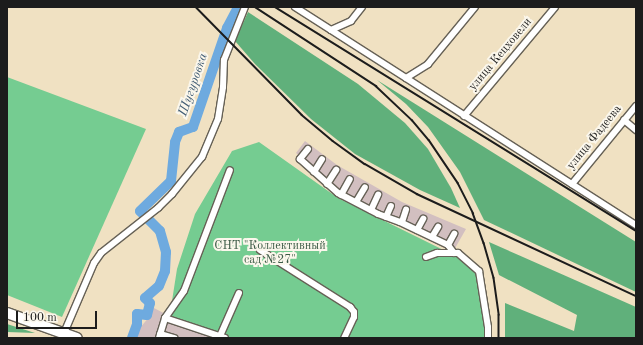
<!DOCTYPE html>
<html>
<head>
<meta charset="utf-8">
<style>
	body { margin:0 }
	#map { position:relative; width:643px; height:345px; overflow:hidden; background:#f0e1c2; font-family:"Old Standard TT",serif }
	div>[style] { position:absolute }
	.industrial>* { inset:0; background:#d2bfc0 }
	.green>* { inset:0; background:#75cc91 }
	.forest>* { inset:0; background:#60b07b }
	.river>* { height:10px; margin:-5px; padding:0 5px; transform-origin:5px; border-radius:5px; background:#6eaadf }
	.roads { filter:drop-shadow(1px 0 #666156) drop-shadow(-1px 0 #666156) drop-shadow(0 1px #666156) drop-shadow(0 -1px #666156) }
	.street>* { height:6px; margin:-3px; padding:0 3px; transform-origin:3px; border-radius:3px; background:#fff }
	.primary>* { height:10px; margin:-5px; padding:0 5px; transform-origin:5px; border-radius:5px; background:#fff }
	.rail>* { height:1.5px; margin:-0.75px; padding:0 0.75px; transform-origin:0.75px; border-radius:0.75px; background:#1c1c1c }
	span { translate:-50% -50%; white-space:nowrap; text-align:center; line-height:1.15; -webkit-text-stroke:4px #fbf7ec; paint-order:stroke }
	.street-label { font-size:12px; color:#1c1c1c }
	.park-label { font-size:12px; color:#3b5a45 }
	.water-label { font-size:13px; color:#415c74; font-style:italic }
	.frame { position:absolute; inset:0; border:8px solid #1c1c1c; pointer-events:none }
	.scale { position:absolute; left:16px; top:311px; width:81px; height:18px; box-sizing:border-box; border:2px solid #1c1c1c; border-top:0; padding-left:5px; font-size:12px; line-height:14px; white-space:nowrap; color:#1c1c1c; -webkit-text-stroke:3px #fbf7ec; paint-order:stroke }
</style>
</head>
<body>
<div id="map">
	<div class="industrial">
		<div style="clip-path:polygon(305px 141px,337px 165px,402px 202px,466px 229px,454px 250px,350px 201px,296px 153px)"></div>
		<div style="clip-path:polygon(152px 307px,177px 320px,226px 338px,136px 338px,139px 329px,150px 316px)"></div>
	</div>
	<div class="green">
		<div style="clip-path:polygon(7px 77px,146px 129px,62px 317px,7px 295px)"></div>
		<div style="clip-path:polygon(259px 142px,338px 198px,482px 269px,492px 329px,492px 338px,225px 338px,169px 320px,177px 269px,195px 214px,232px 151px)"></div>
	</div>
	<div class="forest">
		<div style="clip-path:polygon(248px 12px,358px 84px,405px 123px,428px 149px,451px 188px,460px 208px,420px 190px,355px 154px,311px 119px,255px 64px,235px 41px)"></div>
		<div style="clip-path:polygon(377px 80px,636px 242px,636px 292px,484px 220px,460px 172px,428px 127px,406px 104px)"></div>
		<div style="clip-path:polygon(489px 242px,636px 307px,636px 338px,505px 338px,505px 303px,574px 331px,577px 315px,499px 275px)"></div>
		<div style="clip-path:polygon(7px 324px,35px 333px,7px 332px)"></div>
	</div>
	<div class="river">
		<div style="left:132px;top:338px;width:15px;rotate:-70deg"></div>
		<div style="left:137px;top:324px;width:10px;rotate:-90deg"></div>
		<div style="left:137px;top:314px;width:10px;rotate:6deg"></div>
		<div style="left:147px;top:315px;width:12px;rotate:-76deg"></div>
		<div style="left:150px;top:303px;width:7px;rotate:-135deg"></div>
		<div style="left:145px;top:298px;width:18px;rotate:-41deg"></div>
		<div style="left:159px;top:286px;width:16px;rotate:-68deg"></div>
		<div style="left:165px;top:271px;width:19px;rotate:-87deg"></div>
		<div style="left:166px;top:252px;width:22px;rotate:-106deg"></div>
		<div style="left:160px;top:231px;width:28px;rotate:-135deg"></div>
		<div style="left:140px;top:211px;width:43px;rotate:-44.1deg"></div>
		<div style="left:171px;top:181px;width:39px;rotate:-84deg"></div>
		<div style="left:175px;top:142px;width:11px;rotate:-68deg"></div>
		<div style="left:179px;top:132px;width:15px;rotate:-20deg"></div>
		<div style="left:193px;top:127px;width:105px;rotate:-71deg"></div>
		<div style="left:227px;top:28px;width:24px;rotate:-62deg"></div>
	</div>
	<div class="roads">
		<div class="street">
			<div style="left:295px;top:7px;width:405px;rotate:32.6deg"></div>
			<div style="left:331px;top:30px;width:22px;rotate:-24deg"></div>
			<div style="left:351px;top:21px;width:18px;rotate:-52deg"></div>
			<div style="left:406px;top:78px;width:26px;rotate:-32deg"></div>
			<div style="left:428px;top:64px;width:74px;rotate:-50.5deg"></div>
			<div style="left:464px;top:116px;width:142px;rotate:-50.1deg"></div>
			<div style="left:624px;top:120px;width:16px;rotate:40deg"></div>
			<div style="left:308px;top:149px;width:13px;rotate:129deg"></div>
			<div style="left:300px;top:159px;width:51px;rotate:41.8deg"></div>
			<div style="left:338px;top:193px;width:45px;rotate:27.7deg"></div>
			<div style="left:378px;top:214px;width:23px;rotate:20deg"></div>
			<div style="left:400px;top:222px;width:53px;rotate:25.6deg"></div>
			<div style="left:448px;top:245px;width:10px;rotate:53deg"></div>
			<div style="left:314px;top:172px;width:15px;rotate:-58deg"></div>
			<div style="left:327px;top:184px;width:17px;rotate:-57deg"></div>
			<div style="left:572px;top:184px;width:101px;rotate:-50.6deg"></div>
			<div style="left:341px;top:195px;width:18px;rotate:-61deg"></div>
			<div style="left:356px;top:202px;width:17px;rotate:-59deg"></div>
			<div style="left:371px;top:210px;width:17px;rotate:-65deg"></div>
			<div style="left:386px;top:217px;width:12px;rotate:-66deg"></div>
			<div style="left:402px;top:222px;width:13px;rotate:-72deg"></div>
			<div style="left:417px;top:230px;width:13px;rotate:-61deg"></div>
			<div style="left:432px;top:237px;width:12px;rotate:-59deg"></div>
			<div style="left:448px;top:245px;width:13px;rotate:-61deg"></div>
			<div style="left:260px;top:250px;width:107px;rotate:32.3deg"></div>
			<div style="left:350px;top:307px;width:6px;rotate:51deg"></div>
			<div style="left:354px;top:312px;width:5px;rotate:90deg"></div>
			<div style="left:354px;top:317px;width:23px;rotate:115deg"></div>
			<div style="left:426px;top:257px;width:12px;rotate:-20deg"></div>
			<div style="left:437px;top:253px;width:21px"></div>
			<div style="left:458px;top:253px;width:28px;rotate:41deg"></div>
			<div style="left:479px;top:271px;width:57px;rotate:80.9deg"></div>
			<div style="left:488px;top:327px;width:11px;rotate:90deg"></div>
			<div style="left:165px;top:318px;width:33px;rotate:-55deg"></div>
			<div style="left:184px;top:291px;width:129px;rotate:-69.2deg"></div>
			<div style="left:64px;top:333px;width:76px;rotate:-66.8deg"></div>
			<div style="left:94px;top:263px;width:12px;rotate:-55deg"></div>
			<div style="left:101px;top:253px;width:73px;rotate:-38.3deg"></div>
			<div style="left:158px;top:208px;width:20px;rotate:-45deg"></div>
			<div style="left:172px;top:194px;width:48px;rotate:-51deg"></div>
			<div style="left:202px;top:157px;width:41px;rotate:-67.2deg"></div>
			<div style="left:218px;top:119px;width:32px;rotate:-81deg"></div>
			<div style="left:223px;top:87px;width:27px;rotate:-88deg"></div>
			<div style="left:224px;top:60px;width:57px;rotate:-68.4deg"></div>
			<div style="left:160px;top:334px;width:15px;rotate:16deg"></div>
			<div style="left:220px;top:336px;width:47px;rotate:-66.2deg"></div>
			<div style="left:159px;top:338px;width:21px;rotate:-73deg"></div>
			<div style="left:165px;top:318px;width:63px;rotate:18.4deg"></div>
		</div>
		<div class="primary">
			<div style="left:7px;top:313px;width:74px;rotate:19.7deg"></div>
		</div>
	</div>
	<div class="rail">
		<div style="left:196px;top:7px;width:151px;rotate:45.5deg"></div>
		<div style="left:302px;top:115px;width:40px;rotate:40deg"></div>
		<div style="left:333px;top:141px;width:39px;rotate:36deg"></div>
		<div style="left:365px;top:164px;width:60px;rotate:30deg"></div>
		<div style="left:417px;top:194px;width:242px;rotate:25deg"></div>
		<div style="left:255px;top:7px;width:145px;rotate:33.1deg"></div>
		<div style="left:376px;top:86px;width:50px;rotate:43.4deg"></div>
		<div style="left:412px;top:120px;width:26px;rotate:50deg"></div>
		<div style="left:429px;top:140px;width:52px;rotate:56deg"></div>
		<div style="left:458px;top:183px;width:34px;rotate:63deg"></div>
		<div style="left:473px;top:213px;width:32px;rotate:70deg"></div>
		<div style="left:484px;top:243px;width:36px;rotate:74deg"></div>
		<div style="left:494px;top:278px;width:37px;rotate:82deg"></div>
		<div style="left:499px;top:315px;width:23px;rotate:90deg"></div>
		<div style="left:275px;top:7px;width:425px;rotate:31.8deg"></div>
	</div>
	<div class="street-label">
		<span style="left:501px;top:55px;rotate:-50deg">улица Кецховели</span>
		<span style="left:595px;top:138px;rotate:-51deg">улица Фадеева</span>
	</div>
	<div class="park-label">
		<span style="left:270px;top:254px">СНТ "Коллективный<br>сад №27"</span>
	</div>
	<div class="water-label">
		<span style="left:194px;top:85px;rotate:-71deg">Шугуровка</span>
	</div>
	<div class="frame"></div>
	<div class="scale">100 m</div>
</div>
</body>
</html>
